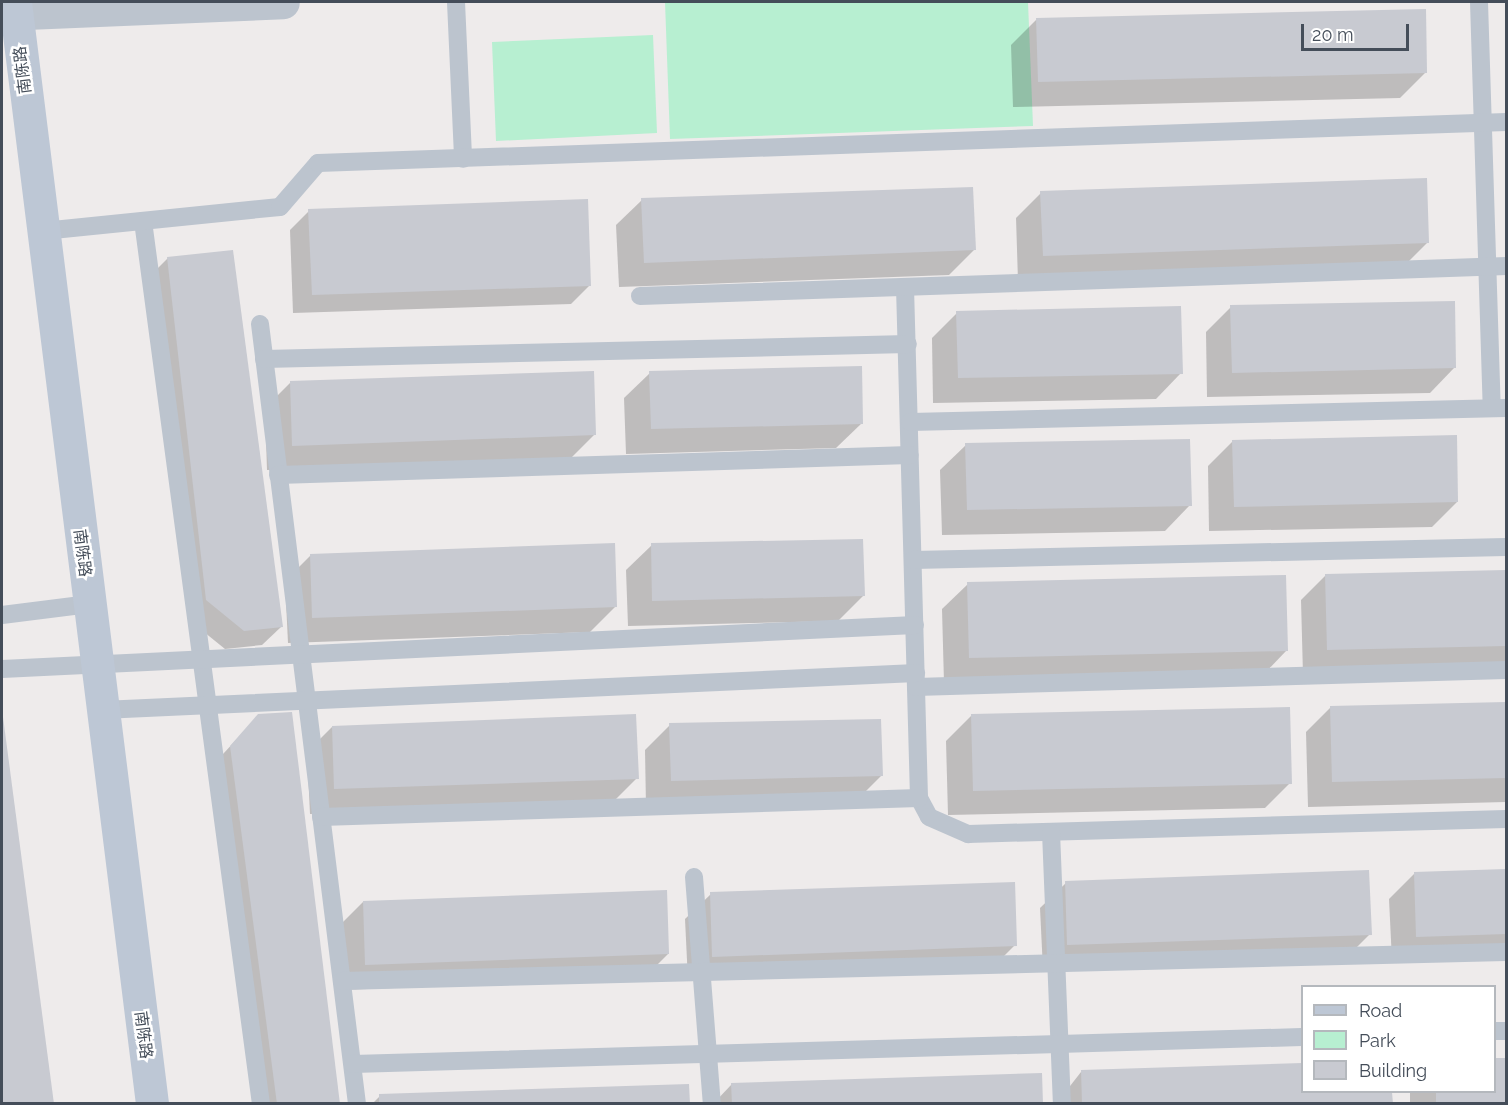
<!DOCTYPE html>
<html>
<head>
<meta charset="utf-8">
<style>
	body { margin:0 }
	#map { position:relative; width:1508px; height:1105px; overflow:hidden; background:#eeebeb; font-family:Raleway,"Noto Sans SC",sans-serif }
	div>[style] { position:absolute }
	.green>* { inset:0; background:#b7efd1 }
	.shadow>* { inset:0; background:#0003 }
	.building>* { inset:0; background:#c8cad1 }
	.lane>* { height:18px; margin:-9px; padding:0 9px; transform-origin:9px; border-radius:9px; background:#bcc4ce }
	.street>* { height:33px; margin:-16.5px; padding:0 16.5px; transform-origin:16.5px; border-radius:16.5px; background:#bcc4ce }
	.secondary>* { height:33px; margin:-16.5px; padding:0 16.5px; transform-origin:16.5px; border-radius:16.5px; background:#bdc7d5 }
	span { translate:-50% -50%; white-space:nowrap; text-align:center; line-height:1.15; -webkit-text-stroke:5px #fff; paint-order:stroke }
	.street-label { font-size:16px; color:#444d59 }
	.frame { position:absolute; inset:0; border:3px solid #444d59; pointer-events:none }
	.legend { position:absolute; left:1301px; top:985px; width:195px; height:108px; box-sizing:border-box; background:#fff; border:2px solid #b4b8bd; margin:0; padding:8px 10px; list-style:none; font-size:18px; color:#444d59 }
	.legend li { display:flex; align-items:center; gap:12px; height:30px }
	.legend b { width:30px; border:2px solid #b4b8bd }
	.scale { position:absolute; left:1301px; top:24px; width:108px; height:27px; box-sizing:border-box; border:3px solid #444d59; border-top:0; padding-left:8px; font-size:18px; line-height:21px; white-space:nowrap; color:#444d59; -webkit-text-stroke:4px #fff; paint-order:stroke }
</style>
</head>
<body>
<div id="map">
	<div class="green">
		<div style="clip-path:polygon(665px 2px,1028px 2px,1033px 126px,670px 139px)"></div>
		<div style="clip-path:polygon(653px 35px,657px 133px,496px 141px,492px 42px)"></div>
	</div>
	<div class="shadow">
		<div style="clip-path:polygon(1036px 20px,1426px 72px,1400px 98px,1013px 107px,1011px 45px)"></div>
		<div style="clip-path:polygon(1041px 193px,1428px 242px,1403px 267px,1018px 281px,1016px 218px)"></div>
		<div style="clip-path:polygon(642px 200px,974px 250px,949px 275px,619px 287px,616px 225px)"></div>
		<div style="clip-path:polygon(309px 211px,590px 285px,571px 304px,293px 313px,290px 230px)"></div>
		<div style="clip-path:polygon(168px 258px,281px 627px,262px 645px,225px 649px,188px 619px,149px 277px)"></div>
		<div style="clip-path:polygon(1231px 307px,1455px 367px,1430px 393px,1207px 397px,1206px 332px)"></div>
		<div style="clip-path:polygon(957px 313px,1181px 373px,1156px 399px,933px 403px,932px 338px)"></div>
		<div style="clip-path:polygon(650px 373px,862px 423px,836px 448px,626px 454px,624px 398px)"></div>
		<div style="clip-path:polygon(290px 383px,595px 434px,570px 459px,267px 470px,265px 408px)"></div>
		<div style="clip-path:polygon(1233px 441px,1457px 502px,1432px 527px,1209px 531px,1208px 466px)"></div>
		<div style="clip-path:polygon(966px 445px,1190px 505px,1165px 531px,942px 535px,940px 470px)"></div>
		<div style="clip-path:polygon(652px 545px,864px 595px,838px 621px,628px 626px,626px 570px)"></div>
		<div style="clip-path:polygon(311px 555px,615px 607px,590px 632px,288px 643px,285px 581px)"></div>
		<div style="clip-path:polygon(1506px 571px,1506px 670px,1303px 675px,1301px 600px,1326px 575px)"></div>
		<div style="clip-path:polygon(968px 584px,1287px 650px,1262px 676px,944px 683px,942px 609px)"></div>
		<div style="clip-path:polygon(1506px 703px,1506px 802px,1308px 807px,1306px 732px,1331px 707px)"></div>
		<div style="clip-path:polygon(258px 716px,339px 1104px,256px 1104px,212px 766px)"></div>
		<div style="clip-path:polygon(971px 716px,1290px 783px,1265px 808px,948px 815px,946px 741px)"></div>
		<div style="clip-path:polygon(2px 717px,53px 1104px,2px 1104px)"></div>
		<div style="clip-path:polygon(670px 725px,881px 776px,856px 801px,646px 806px,645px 750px)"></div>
		<div style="clip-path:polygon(332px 727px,637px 778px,612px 803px,310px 814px,307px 752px)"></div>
		<div style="clip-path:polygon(1506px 871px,1506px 957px,1392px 961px,1389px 899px,1414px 874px)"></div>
		<div style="clip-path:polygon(1066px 883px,1370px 934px,1345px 959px,1043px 970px,1040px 908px)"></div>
		<div style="clip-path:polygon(711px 894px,1015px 945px,990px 970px,688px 981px,685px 919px)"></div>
		<div style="clip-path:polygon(363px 902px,668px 954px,643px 979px,340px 990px,338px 927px)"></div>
		<div style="clip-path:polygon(1506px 1059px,1506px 1104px,1410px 1104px,1410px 1092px,1494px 1092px,1494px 1060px)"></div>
		<div style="clip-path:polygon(1302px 1065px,1302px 1092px,1391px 1092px,1391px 1104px,1056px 1104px,1081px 1072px)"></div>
		<div style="clip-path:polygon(732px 1084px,1041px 1104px,713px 1104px)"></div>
		<div style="clip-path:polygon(380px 1096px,689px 1104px,372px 1104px)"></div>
	</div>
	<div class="building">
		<div style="clip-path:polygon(1426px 9px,1427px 73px,1038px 82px,1036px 18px)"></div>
		<div style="clip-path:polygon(1427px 178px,1429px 243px,1043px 256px,1040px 191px)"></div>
		<div style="clip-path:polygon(973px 187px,976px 250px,644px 263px,641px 198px)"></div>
		<div style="clip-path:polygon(588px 199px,591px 286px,312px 295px,308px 209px)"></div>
		<div style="clip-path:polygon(233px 250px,283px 627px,244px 631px,206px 600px,167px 257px)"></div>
		<div style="clip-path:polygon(1455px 301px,1456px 368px,1232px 373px,1230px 305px)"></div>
		<div style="clip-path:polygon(1181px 306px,1183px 374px,958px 378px,956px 311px)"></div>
		<div style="clip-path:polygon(862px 366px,863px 424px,651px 429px,649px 371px)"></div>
		<div style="clip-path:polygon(594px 371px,596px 435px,292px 446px,290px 381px)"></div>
		<div style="clip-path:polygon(1457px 435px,1458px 502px,1234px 507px,1232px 440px)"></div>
		<div style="clip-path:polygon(1190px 439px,1192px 506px,967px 510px,965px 443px)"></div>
		<div style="clip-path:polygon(863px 539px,865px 596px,652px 601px,651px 543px)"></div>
		<div style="clip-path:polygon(615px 543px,617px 607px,312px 618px,310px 554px)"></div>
		<div style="clip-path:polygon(1506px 570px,1506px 646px,1327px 650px,1325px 574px)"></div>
		<div style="clip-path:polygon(1286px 575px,1288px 651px,969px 658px,967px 582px)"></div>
		<div style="clip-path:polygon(1506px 702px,1506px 778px,1332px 782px,1330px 706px)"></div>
		<div style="clip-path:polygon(1290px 707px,1292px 784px,973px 791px,971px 714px)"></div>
		<div style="clip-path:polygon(292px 712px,340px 1104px,277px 1104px,230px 746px,258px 714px)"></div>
		<div style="clip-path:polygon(636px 714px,639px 779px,334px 789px,332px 726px)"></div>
		<div style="clip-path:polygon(2px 717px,3px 717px,54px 1104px,2px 1104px)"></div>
		<div style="clip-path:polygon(881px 719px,883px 776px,671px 781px,669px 723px)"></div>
		<div style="clip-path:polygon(1506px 869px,1506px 934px,1416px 937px,1414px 872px)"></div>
		<div style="clip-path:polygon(1369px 870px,1372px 935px,1067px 945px,1065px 881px)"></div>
		<div style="clip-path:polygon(1015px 882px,1017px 946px,712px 957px,710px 892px)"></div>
		<div style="clip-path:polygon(667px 890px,669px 954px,365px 965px,363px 901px)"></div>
		<div style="clip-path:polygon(1494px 1058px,1506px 1058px,1506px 1104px,1436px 1104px,1436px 1092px,1494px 1092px)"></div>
		<div style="clip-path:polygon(1302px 1063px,1302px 1092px,1392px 1092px,1393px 1104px,1082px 1104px,1081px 1070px)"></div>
		<div style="clip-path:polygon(1042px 1073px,1043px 1104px,732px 1104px,731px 1083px)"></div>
		<div style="clip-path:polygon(689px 1084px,690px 1104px,379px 1104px,379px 1094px)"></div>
	</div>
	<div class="lane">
		<div style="left:456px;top:2px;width:157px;rotate:87.4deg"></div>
		<div style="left:1479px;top:2px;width:406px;rotate:88.2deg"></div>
		<div style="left:143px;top:221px;width:891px;rotate:82.39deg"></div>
		<div style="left:43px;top:231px;width:238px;rotate:-5.8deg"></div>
		<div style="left:280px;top:207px;width:58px;rotate:-49.2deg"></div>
		<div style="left:318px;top:163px;width:1189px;rotate:-1.98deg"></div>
		<div style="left:905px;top:287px;width:511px;rotate:88.43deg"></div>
		<div style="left:919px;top:798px;width:21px;rotate:62deg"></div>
		<div style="left:929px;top:817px;width:43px;rotate:23.6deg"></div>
		<div style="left:968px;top:834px;width:538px;rotate:-1.6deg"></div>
		<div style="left:640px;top:296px;width:867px;rotate:-1.98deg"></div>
		<div style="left:260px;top:324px;width:786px;rotate:82.91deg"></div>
		<div style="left:264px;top:359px;width:644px;rotate:-1.33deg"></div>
		<div style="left:910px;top:422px;width:596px;rotate:-1.35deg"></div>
		<div style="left:278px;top:475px;width:632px;rotate:-1.81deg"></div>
		<div style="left:913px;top:560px;width:593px;rotate:-1.26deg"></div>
		<div style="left:2px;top:615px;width:88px;rotate:-7.2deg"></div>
		<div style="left:2px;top:669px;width:914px;rotate:-2.76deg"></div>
		<div style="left:916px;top:687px;width:590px;rotate:-1.65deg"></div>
		<div style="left:102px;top:710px;width:815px;rotate:-2.6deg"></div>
		<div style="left:321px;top:817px;width:598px;rotate:-1.82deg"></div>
		<div style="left:1051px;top:832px;width:272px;rotate:87.7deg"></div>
		<div style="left:694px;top:877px;width:228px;rotate:85.5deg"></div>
		<div style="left:342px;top:981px;width:1164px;rotate:-1.43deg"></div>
		<div style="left:1494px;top:1031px;width:12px"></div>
		<div style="left:353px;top:1064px;width:949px;rotate:-1.63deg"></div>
	</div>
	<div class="street">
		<div style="left:2px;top:14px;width:281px;rotate:-2.4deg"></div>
	</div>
	<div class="secondary">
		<div style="left:15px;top:2px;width:1110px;rotate:82.91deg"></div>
	</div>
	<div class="street-label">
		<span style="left:23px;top:70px;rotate:-97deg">南陈路</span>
		<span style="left:82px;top:553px;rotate:83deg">南陈路</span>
		<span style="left:143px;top:1035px;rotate:83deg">南陈路</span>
	</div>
	<div class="frame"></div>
	<ul class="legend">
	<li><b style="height:8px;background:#bdc7d5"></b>Road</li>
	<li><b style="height:16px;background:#b7efd1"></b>Park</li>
	<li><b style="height:16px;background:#c8cad1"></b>Building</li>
	</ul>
	<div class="scale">20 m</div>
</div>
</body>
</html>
